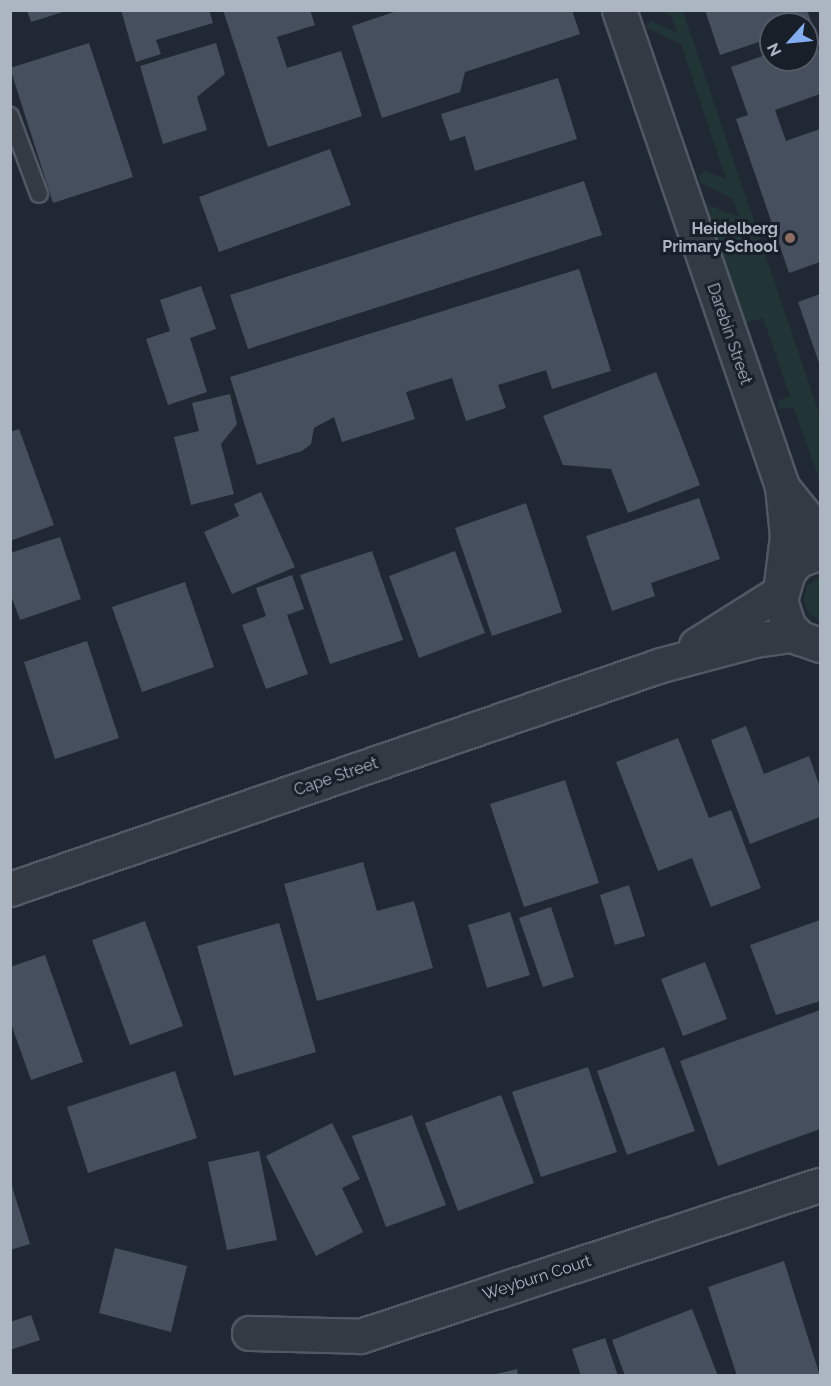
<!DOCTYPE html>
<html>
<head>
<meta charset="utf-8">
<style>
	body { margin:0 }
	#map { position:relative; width:831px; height:1386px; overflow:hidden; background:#202833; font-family:Raleway,sans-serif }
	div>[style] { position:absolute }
	.green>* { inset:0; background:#223536 }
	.building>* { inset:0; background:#464f5d }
	.roads { filter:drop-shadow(2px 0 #505863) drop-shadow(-2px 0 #505863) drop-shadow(0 2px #505863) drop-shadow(0 -2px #505863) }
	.service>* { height:16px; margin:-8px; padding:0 8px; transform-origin:8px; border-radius:8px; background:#333a44 }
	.minor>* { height:33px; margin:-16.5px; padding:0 16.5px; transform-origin:16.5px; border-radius:16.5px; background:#333a44 }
	.tertiary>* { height:33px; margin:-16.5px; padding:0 16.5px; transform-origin:16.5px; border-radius:16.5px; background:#333a44 }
	.dots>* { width:16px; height:16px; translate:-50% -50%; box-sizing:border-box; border:3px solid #181f29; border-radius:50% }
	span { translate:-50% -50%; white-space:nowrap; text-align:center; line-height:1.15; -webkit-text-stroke:6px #181f29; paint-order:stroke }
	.poi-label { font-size:16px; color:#acb5c2; font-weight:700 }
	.right { translate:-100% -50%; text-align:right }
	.street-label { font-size:16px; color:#acb5c2 }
	.frame { position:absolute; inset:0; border:12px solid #acb5c2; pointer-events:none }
	.north { position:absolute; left:759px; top:12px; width:60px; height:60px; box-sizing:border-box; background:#181f29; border:2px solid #535b66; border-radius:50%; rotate:243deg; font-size:16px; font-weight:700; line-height:24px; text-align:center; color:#acb5c2 }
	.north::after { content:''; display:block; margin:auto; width:21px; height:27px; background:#82aef1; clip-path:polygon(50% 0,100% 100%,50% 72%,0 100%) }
</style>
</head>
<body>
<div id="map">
	<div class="green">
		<div style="clip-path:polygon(661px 11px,683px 11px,820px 417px,820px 482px,794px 408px,779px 409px,778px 401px,790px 396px,763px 318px,745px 323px,705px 204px,739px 217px,733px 199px,699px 182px,699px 176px,705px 171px,726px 179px,681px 44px,646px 27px,651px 21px,677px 33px,671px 16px)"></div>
		<div style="clip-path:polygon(820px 577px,820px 620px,809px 614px,804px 600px,807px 586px)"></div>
	</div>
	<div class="building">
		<div style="clip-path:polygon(27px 10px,66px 10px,66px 11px,31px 22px)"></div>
		<div style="clip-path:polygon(121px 10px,209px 10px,213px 23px,156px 40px,161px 54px,136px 62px)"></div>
		<div style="clip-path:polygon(223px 10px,310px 10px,315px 25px,277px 37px,287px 68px,341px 51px,362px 116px,268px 147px)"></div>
		<div style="clip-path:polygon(400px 10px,572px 10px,580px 34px,465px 72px,460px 92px,382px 118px,352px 26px)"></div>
		<div style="clip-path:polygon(705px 10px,807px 10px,812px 24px,771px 24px,771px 38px,720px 55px)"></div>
		<div style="clip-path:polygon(815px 38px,820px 54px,820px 94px,775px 110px,786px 141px,820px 129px,820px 262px,789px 273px,736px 119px,748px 115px,731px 67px,771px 53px,771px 60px,807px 60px,807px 41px)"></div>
		<div style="clip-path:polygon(89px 43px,133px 177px,53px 203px,10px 68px)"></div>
		<div style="clip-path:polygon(216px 43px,225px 74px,197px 97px,207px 130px,163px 144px,140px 66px)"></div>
		<div style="clip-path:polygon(558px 78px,577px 139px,475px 171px,465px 136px,450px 141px,441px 114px)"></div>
		<div style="clip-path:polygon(330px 149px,351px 205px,219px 252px,199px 197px)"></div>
		<div style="clip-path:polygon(584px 181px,602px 235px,248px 349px,230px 295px)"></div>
		<div style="clip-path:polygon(579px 269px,611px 371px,552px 389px,546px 370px,498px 385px,506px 408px,466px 421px,452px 378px,406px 392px,415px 419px,342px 442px,334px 417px,314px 428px,311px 444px,302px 451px,257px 465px,230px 377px)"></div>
		<div style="clip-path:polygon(201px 286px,216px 329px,190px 338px,207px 392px,168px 405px,146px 339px,170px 331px,160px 300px)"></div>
		<div style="clip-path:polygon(820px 294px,820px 366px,798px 302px)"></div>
		<div style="clip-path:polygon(656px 372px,700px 485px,628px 513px,611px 469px,563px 465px,543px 416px)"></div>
		<div style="clip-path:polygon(230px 394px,237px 424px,221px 444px,234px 494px,191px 505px,174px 437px,199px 431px,192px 403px)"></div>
		<div style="clip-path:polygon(19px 429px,54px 525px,10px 541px,10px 432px)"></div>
		<div style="clip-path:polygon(261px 492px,295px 567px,232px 594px,204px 532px,239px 516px,234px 504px)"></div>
		<div style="clip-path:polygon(699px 498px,720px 559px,651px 583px,655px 596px,612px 611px,586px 536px)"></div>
		<div style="clip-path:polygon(526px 503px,562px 612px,492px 636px,455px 528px)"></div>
		<div style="clip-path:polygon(60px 537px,81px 599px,20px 620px,10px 593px,10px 553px)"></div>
		<div style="clip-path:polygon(372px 551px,403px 640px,330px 664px,300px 575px)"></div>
		<div style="clip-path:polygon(455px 551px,485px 633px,419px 658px,389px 576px)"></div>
		<div style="clip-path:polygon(292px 575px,304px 609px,287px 615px,308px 674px,266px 689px,242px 625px,266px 616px,256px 588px)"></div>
		<div style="clip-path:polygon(185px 582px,214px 667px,142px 692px,112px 607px)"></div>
		<div style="clip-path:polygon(87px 641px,119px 738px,55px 759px,24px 662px)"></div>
		<div style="clip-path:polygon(746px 726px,764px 774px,809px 756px,820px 787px,820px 817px,750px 844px,711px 740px)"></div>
		<div style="clip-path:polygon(678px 738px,709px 818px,731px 810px,761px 888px,711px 907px,692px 858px,658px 871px,616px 762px)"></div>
		<div style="clip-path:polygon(565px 780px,599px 883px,524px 907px,490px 804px)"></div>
		<div style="clip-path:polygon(363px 862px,377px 911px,414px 901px,433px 968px,317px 1001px,284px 884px)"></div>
		<div style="clip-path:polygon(629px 885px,645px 936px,615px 945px,600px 895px)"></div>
		<div style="clip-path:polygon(551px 907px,574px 977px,543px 987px,519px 918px)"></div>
		<div style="clip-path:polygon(510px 912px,530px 975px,487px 988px,468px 925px)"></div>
		<div style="clip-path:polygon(820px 920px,820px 1001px,776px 1015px,750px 945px)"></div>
		<div style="clip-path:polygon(145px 921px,183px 1026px,130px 1045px,92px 940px)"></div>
		<div style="clip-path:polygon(279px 923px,316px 1052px,234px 1076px,197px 946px)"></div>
		<div style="clip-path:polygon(45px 955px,83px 1062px,31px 1080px,10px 1021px,10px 967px)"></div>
		<div style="clip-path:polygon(705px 962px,727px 1019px,683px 1036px,661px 979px)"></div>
		<div style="clip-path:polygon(820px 1010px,820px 1129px,718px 1166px,680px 1061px)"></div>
		<div style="clip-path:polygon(664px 1047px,695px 1131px,627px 1155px,597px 1071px)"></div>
		<div style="clip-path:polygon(588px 1067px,617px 1152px,541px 1177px,512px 1092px)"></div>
		<div style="clip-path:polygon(175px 1071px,197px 1138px,88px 1173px,67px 1107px)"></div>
		<div style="clip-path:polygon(501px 1095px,534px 1183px,458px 1211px,425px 1123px)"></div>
		<div style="clip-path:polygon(412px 1115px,446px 1205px,386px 1227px,352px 1136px)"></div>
		<div style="clip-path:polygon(332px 1123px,360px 1179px,342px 1188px,363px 1232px,316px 1256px,266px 1156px)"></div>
		<div style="clip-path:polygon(259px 1151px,277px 1240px,227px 1250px,208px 1162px)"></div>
		<div style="clip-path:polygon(10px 1180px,30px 1244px,10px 1250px)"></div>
		<div style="clip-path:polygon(115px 1248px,187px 1266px,171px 1332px,99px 1313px)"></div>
		<div style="clip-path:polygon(784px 1261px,820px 1376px,737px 1376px,708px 1287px)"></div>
		<div style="clip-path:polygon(692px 1309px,718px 1376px,625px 1376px,612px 1340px)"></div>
		<div style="clip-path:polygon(31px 1315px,40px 1340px,10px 1350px,10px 1322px)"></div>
		<div style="clip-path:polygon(605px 1338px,618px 1376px,581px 1376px,572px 1349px)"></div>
		<div style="clip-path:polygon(517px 1369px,518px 1376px,492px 1376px,492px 1375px)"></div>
	</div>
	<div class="roads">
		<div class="service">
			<div style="left:10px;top:116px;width:83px;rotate:69.6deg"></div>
		</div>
		<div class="minor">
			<div style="left:619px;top:10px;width:503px;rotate:71.1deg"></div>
			<div style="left:782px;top:486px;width:50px;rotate:84.3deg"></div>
			<div style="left:787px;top:536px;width:49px;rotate:97deg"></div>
			<div style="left:783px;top:488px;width:59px;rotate:51.2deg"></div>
			<div style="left:249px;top:1333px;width:111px;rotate:1.5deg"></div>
			<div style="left:360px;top:1336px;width:484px;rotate:-18.2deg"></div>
		</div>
		<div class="tertiary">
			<div style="left:820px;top:552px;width:25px;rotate:159deg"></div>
			<div style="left:797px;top:561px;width:14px;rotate:129deg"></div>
			<div style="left:788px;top:572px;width:29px;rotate:106deg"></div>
			<div style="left:780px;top:600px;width:28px;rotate:72deg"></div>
			<div style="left:789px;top:627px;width:16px;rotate:45deg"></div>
			<div style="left:800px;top:638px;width:21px;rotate:19deg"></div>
			<div style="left:696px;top:645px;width:99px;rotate:-32.2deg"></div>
			<div style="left:10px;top:889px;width:688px;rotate:-18.99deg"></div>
			<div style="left:661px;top:665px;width:97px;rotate:-14.9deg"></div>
			<div style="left:755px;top:640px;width:41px;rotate:-8.3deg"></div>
		</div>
	</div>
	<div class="dots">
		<div style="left:790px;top:238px;background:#8d6e63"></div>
	</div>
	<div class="poi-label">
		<span class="right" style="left:778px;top:238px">Heidelberg<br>Primary School</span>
	</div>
	<div class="street-label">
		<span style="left:729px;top:334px;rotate:71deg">Darebin Street</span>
		<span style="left:336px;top:777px;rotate:-19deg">Cape Street</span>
		<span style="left:537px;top:1278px;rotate:-18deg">Weyburn Court</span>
	</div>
	<div class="frame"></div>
	<div class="north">N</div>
</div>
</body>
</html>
